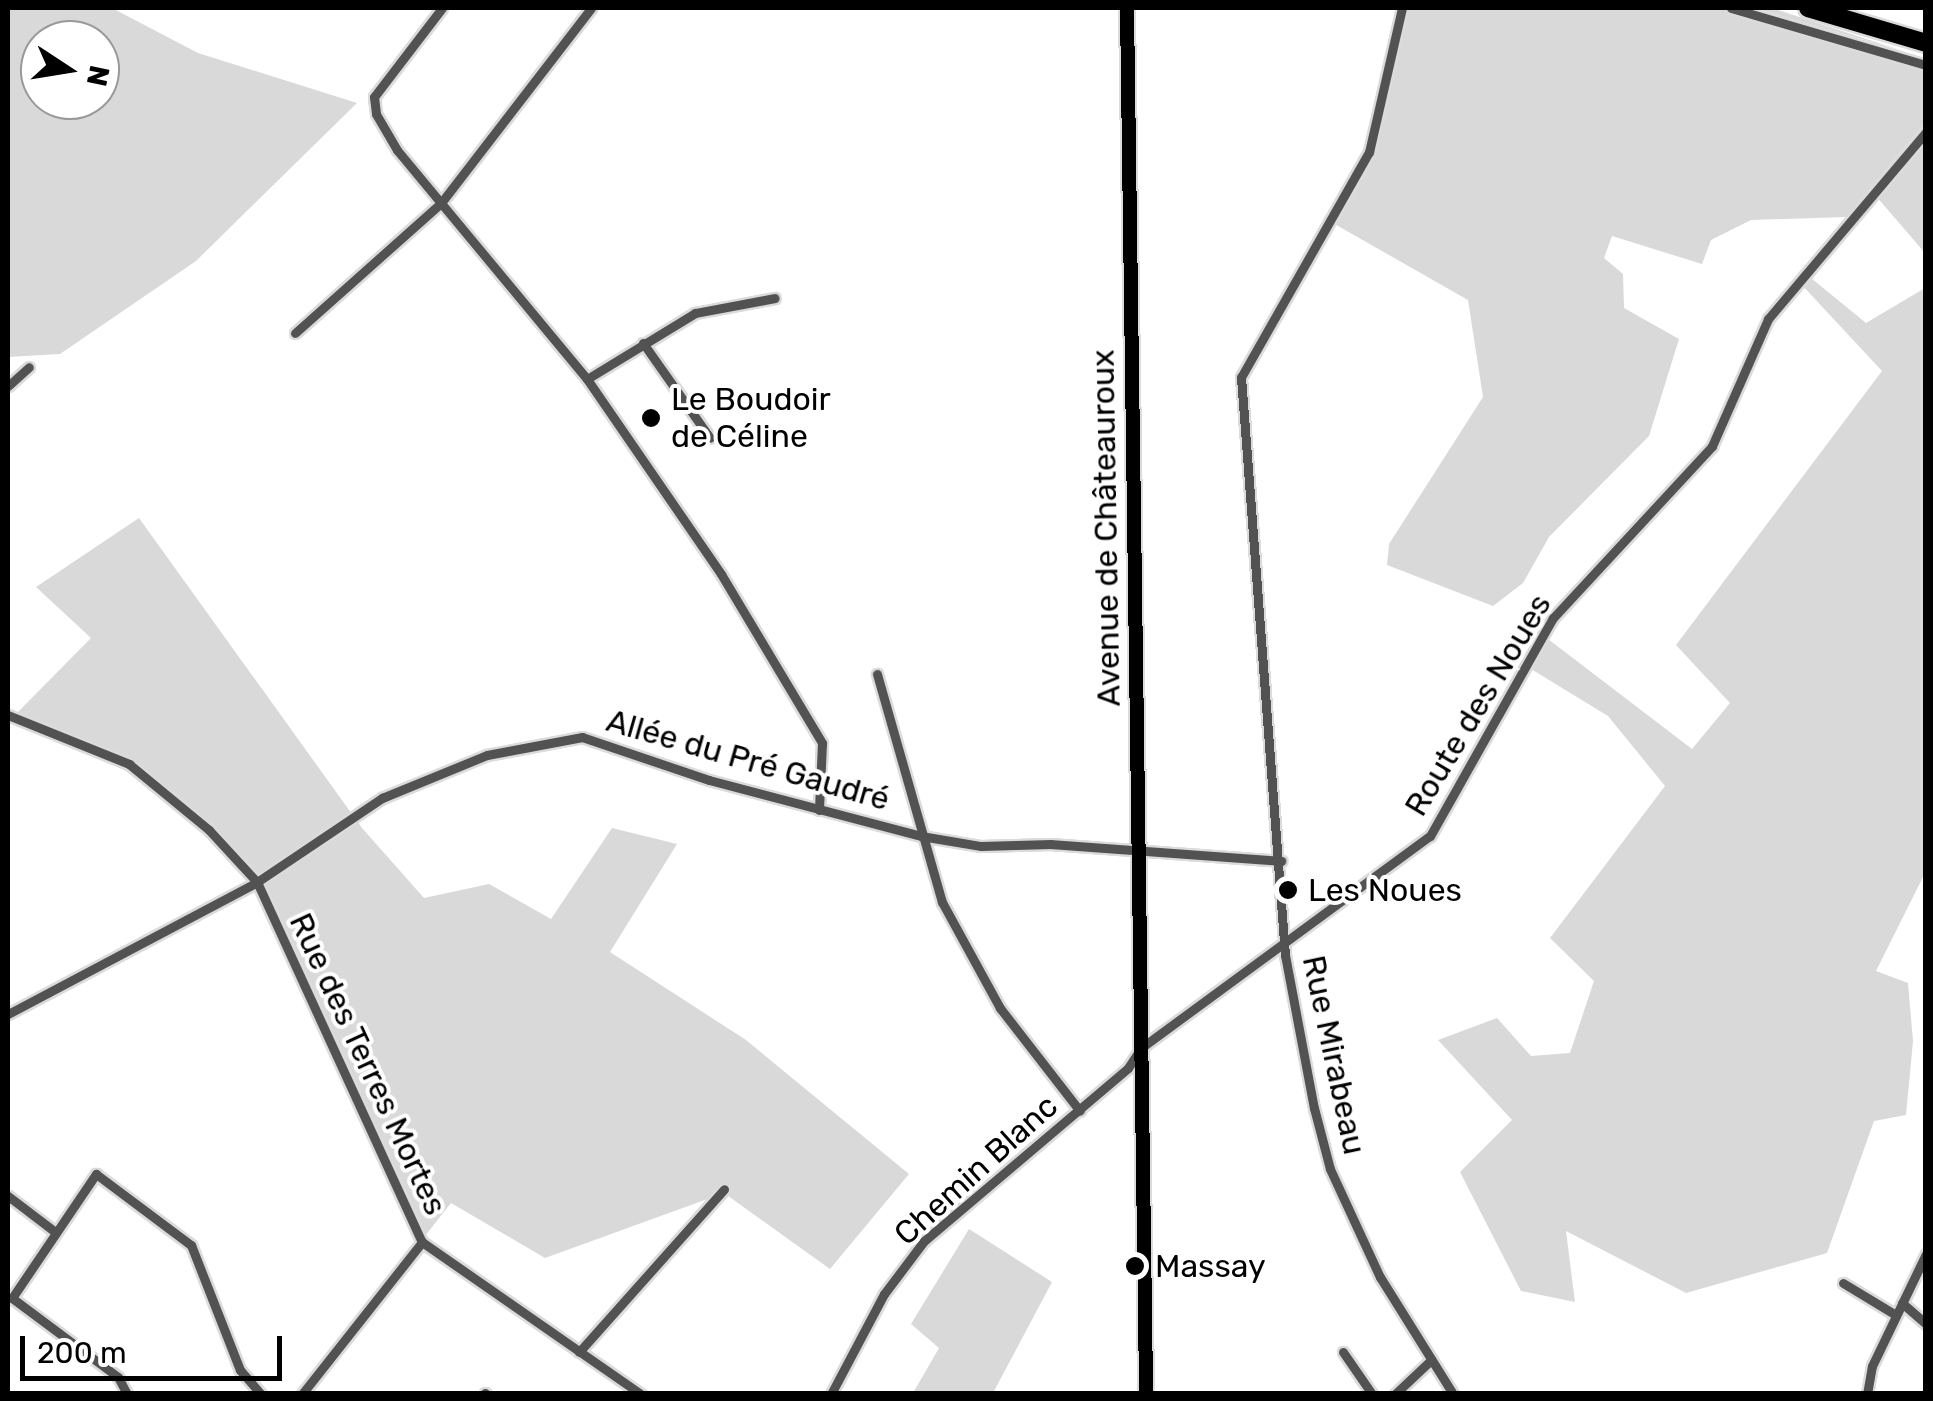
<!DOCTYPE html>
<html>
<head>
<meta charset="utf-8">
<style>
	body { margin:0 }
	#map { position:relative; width:1933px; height:1401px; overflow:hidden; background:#fff; font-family:Rubik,sans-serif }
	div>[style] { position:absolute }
	.green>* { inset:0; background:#d9d9d9 }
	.roads { filter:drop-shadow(2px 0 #dbdbdb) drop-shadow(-2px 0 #dbdbdb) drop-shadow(0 2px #dbdbdb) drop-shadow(0 -2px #dbdbdb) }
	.minor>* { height:9px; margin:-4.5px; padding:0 4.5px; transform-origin:4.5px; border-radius:4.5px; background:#525252 }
	.primary>* { height:14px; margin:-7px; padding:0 7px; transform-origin:7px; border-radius:7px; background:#000 }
	.motorway>* { height:18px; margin:-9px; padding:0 9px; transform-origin:9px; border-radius:9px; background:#000 }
	.dots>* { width:28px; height:28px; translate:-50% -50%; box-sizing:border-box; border:5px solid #fff; border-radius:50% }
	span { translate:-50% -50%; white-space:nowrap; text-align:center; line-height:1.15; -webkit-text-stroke:8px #fff; paint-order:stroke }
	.poi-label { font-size:32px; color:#000 }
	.left { translate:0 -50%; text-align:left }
	.street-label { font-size:32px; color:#000 }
	.frame { position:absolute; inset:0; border:10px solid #000; pointer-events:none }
	.north { position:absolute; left:20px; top:20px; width:100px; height:100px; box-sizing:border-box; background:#fff; border:2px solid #999; border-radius:50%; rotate:102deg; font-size:28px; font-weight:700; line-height:40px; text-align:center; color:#000 }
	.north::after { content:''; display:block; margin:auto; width:35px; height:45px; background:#000; clip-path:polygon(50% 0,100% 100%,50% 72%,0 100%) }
	.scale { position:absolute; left:20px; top:1336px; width:262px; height:45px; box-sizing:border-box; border:5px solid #000; border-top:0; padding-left:12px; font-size:30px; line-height:35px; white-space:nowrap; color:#000; -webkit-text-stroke:8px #fff; paint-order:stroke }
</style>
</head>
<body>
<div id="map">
	<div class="green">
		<div style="clip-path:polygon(evenodd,8px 8px,112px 8px,198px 53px,357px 103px,196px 261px,60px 354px,8px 357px,8px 8px,40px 40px,100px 40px,100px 100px,40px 100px,40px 40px)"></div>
		<div style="clip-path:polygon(1403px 8px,1719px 8px,1925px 70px,1925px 123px,1846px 217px,1751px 220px,1711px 240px,1702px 264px,1612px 236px,1604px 258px,1623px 274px,1624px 308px,1679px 339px,1649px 436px,1549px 537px,1523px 583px,1493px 606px,1387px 565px,1389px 544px,1483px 397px,1468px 300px,1331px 222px,1366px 146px)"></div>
		<div style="clip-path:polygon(1752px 8px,1772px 8px,1906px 52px,1754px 8px)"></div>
		<div style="clip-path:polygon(1925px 140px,1925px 253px,1875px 195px)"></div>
		<div style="clip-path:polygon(1811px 278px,1866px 323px,1925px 288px,1925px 873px,1876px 971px,1908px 983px,1913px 1041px,1906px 1115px,1874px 1121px,1827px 1253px,1686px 1293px,1566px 1231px,1575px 1302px,1521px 1291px,1460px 1172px,1512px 1120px,1438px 1040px,1497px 1018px,1531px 1056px,1570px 1053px,1594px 981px,1550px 938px,1665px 786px,1608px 716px,1531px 669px,1548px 639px,1692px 749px,1730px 703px,1676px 645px,1882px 371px,1801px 284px)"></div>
		<div style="clip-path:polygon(139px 518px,362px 828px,424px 898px,489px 884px,551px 919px,612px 828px,677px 844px,610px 952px,746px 1040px,909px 1174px,830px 1269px,724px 1193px,545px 1258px,451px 1203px,421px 1241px,273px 904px,230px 850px,129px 765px,13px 717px,91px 638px,36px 587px)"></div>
		<div style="clip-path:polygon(969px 1229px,1052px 1282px,993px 1393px,913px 1393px,939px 1348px,911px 1324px)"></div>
	</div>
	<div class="roads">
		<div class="minor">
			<div style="left:442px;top:8px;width:112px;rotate:127.4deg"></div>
			<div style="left:374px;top:97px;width:17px;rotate:83deg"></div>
			<div style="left:376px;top:114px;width:42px;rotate:59.7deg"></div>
			<div style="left:397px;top:150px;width:298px;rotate:50.3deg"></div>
			<div style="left:587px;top:379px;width:237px;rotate:55.5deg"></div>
			<div style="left:721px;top:574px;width:197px;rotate:59.1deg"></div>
			<div style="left:822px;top:743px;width:67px;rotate:92.6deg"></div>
			<div style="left:1402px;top:8px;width:148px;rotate:102.9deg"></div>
			<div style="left:1369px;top:152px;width:259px;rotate:119.6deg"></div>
			<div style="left:1241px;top:377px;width:580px;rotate:85.65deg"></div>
			<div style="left:1285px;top:955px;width:156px;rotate:79.3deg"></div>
			<div style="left:1314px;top:1108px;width:63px;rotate:75.3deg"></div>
			<div style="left:1330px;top:1169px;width:119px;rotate:65.2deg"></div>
			<div style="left:1380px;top:1277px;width:138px;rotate:58deg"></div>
			<div style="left:1731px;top:8px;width:203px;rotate:16.3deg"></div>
			<div style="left:295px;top:333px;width:195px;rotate:-41.7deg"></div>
			<div style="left:441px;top:203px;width:246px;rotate:-52.4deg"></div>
			<div style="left:643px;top:343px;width:116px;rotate:54.8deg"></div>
			<div style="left:587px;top:379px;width:127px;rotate:-31.4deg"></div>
			<div style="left:695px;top:313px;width:81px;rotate:-10.6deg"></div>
			<div style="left:8px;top:386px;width:28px;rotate:-42deg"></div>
			<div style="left:877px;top:674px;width:237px;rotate:74.1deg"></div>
			<div style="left:942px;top:902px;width:121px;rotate:61.3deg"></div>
			<div style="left:1000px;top:1008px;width:130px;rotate:52.2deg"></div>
			<div style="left:8px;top:715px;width:131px;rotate:22deg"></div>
			<div style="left:129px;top:764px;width:104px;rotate:39.5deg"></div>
			<div style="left:209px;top:830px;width:71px;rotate:47.3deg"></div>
			<div style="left:257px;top:882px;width:396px;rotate:65.4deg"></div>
			<div style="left:422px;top:1242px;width:267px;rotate:34.8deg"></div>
			<div style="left:8px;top:1014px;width:282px;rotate:-27.9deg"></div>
			<div style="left:257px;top:882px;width:151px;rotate:-33.9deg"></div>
			<div style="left:382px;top:798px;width:113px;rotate:-22.3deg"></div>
			<div style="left:487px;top:755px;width:97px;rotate:-10.7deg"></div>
			<div style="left:582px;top:737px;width:134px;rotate:18.7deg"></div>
			<div style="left:709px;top:780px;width:219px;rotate:14.8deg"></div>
			<div style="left:921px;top:836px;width:61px;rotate:9.5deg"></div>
			<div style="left:981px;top:846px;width:70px;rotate:-1.6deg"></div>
			<div style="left:1051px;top:844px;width:231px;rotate:4.2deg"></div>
			<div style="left:8px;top:1196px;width:58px;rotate:37.3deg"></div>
			<div style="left:1843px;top:1283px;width:62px;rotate:31.1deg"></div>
			<div style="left:1902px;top:1303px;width:32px;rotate:41deg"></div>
			<div style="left:579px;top:1352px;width:218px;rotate:-48.3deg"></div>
			<div style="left:1343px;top:1352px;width:51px;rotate:55.4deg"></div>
			<div style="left:485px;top:1393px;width:1px;rotate:45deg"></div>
			<div style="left:127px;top:1394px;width:19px;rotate:-118deg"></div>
			<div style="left:118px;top:1377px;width:132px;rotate:-143.3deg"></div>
			<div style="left:12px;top:1298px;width:150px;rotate:-55.9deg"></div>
			<div style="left:96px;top:1174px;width:119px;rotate:36.8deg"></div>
			<div style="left:191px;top:1245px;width:134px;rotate:68.6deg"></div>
			<div style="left:240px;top:1370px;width:32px;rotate:49deg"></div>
			<div style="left:302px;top:1394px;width:194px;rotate:-51.7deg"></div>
			<div style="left:831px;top:1394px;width:113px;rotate:-62.1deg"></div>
			<div style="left:884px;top:1294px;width:66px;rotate:-53deg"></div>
			<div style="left:924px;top:1241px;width:267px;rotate:-40.3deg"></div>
			<div style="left:1128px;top:1068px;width:24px;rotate:-57deg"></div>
			<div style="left:1141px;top:1048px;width:358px;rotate:-36.3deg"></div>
			<div style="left:1430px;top:836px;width:250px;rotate:-60.6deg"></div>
			<div style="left:1553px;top:618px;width:234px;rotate:-47.2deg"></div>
			<div style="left:1712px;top:446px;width:139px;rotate:-66.2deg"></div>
			<div style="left:1768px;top:319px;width:245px;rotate:-49.8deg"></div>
			<div style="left:1395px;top:1394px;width:50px;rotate:-43.4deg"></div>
			<div style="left:1867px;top:1394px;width:28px;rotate:-80deg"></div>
			<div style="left:1872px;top:1366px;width:124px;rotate:-64.3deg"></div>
		</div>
		<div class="primary">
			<div style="left:1127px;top:8px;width:1386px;rotate:89.21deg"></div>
		</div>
		<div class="motorway">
			<div style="left:1808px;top:8px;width:123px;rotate:16.5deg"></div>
		</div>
	</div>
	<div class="dots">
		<div style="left:651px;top:418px;background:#000"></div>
		<div style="left:1288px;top:890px;background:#000"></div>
		<div style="left:1135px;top:1266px;background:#000"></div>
	</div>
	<div class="poi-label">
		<span class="left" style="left:671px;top:418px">Le Boudoir<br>de Céline</span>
		<span class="left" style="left:1308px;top:890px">Les Noues</span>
		<span class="left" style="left:1155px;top:1266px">Massay</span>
	</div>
	<div class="street-label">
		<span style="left:1106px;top:528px;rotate:-91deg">Avenue de Châteauroux</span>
		<span style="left:1478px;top:705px;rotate:-59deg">Route des Noues</span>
		<span style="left:748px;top:760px;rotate:16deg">Allée du Pré Gaudré</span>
		<span style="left:1334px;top:1055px;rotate:78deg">Rue Mirabeau</span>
		<span style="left:368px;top:1064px;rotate:65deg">Rue des Terres Mortes</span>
		<span style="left:976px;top:1170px;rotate:-42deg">Chemin Blanc</span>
	</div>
	<div class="frame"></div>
	<div class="north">N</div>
	<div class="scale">200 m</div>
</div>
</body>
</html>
